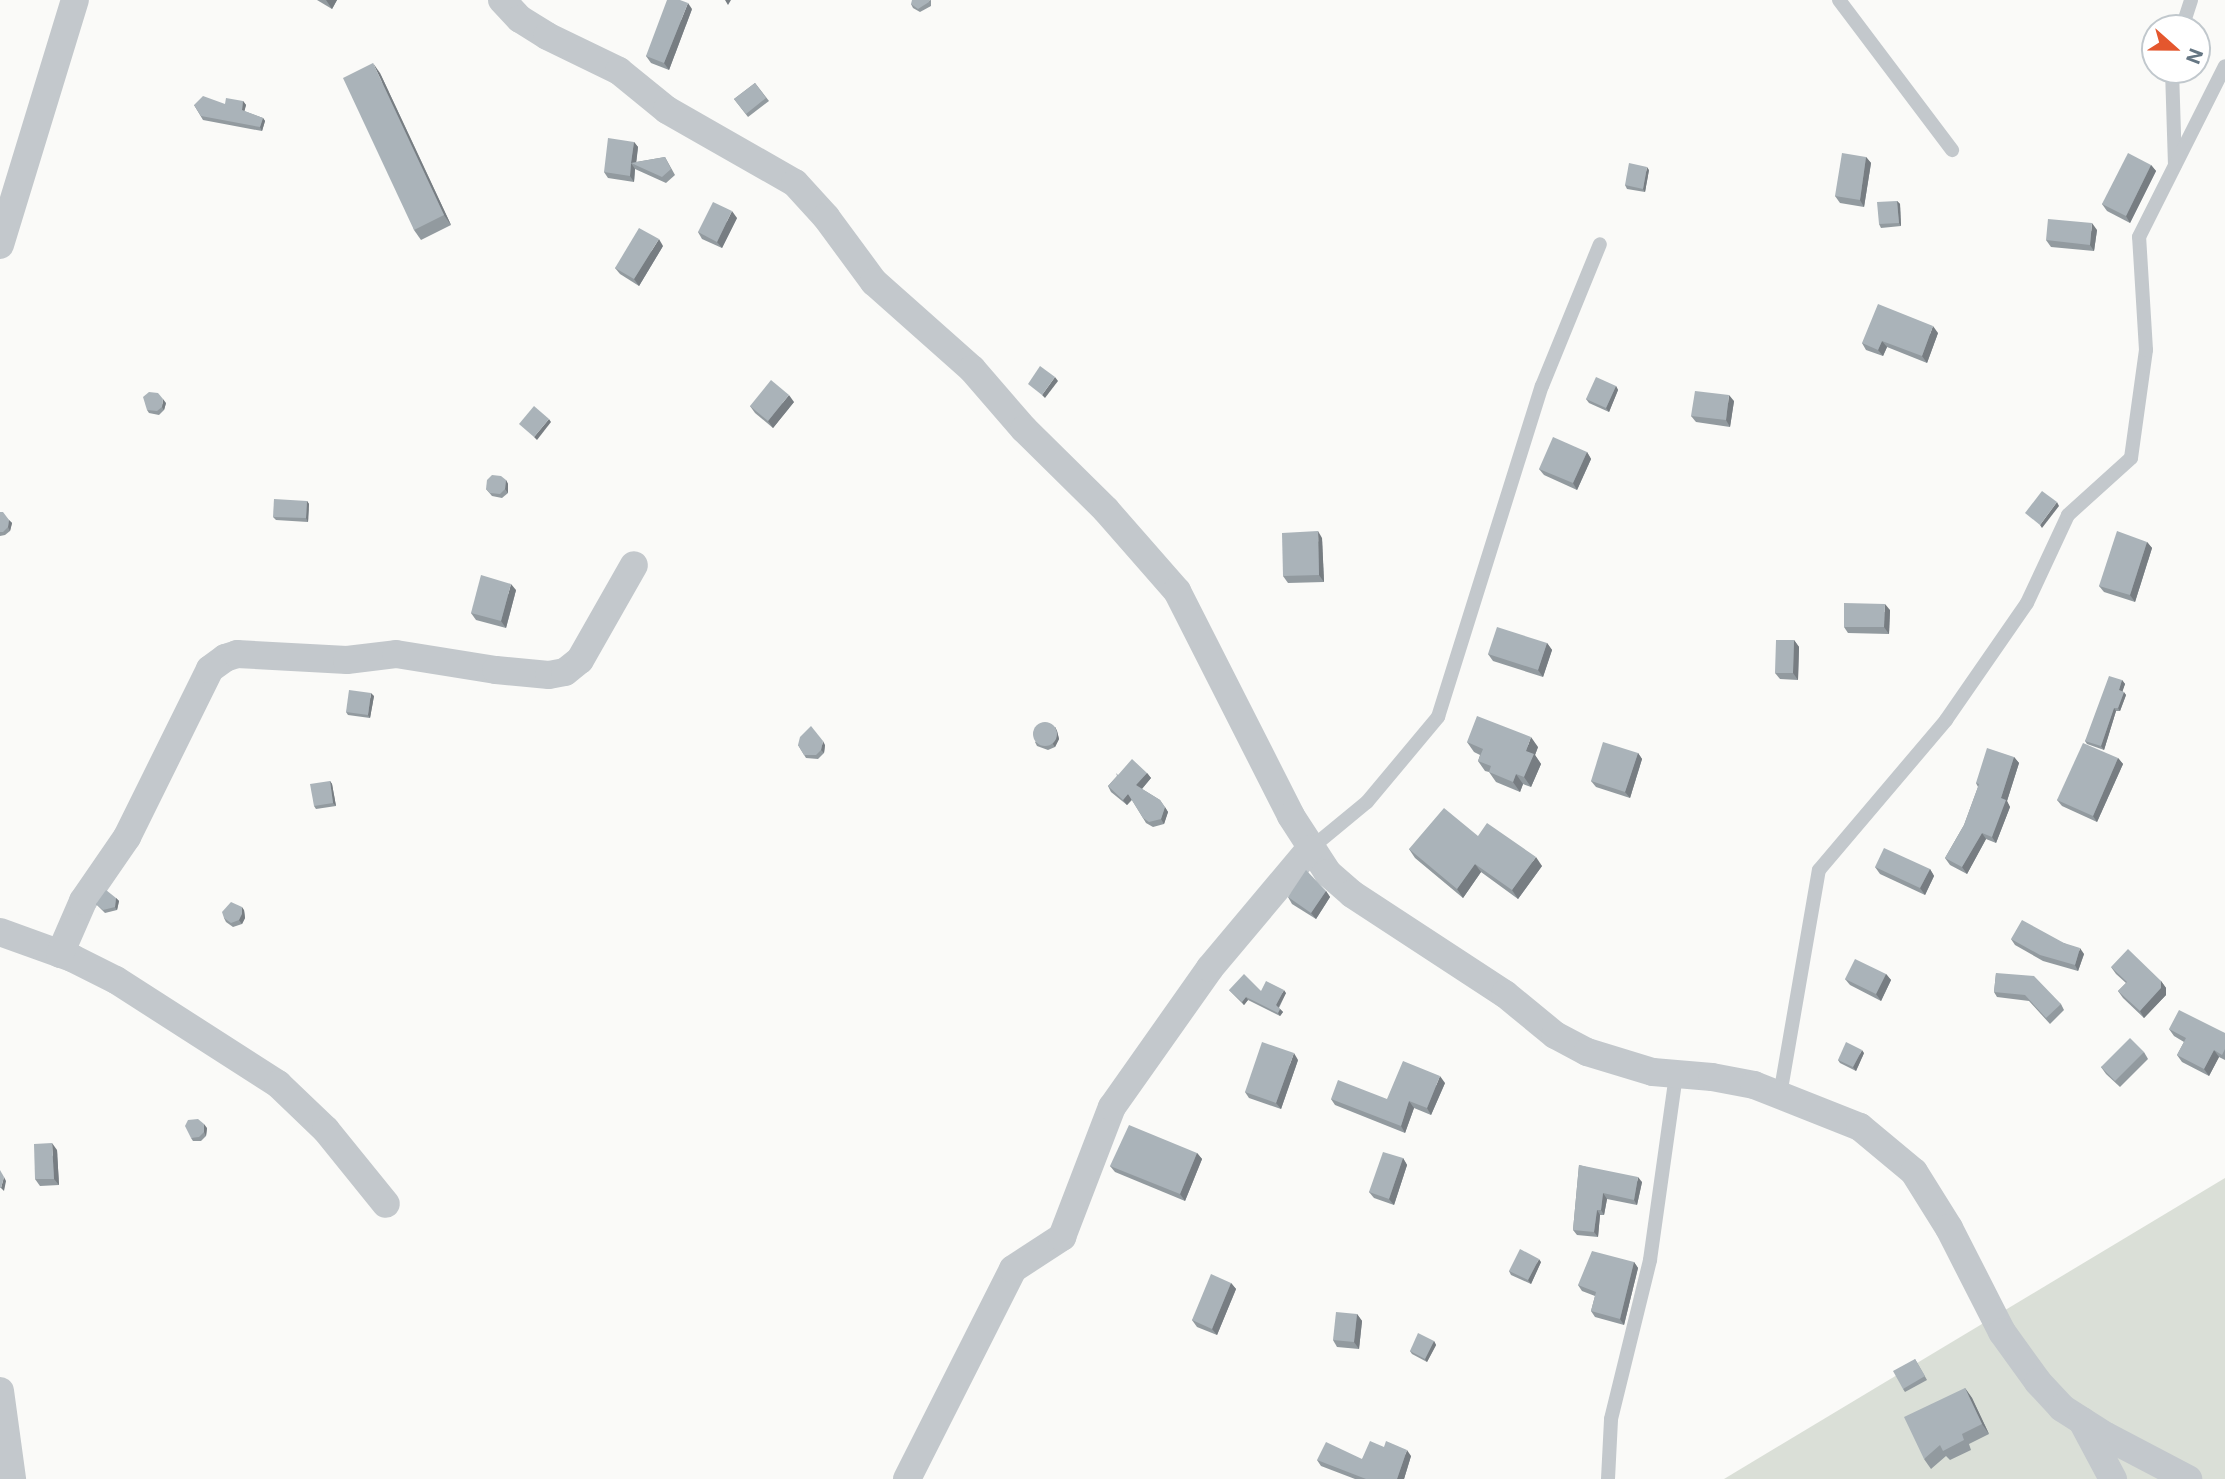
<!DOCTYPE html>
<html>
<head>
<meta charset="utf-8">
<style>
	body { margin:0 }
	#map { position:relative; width:2225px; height:1479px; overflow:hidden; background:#fafaf8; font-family:Inter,sans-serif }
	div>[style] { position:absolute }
	.green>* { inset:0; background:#dadfd7 }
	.service>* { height:14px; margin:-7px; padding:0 7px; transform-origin:7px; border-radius:7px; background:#c3c8cc }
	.minor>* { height:28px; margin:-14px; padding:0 14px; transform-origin:14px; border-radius:14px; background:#c3c8cc }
	.wall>* { inset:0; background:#929a9f }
	.shaded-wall>* { inset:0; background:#777d82 }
	.building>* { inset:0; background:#aab3b9 }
	.round { border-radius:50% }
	span { translate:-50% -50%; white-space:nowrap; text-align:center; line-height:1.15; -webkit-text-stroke:7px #fff; paint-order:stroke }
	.north { position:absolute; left:2141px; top:14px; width:70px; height:70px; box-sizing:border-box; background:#fff; border:2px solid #c1c8cd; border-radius:50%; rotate:111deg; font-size:19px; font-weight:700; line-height:28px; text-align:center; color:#657683 }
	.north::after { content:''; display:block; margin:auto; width:24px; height:32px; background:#e4572e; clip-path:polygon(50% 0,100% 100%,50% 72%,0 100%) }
</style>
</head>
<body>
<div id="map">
	<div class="green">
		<div style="clip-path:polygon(2225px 1178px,2225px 1479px,1724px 1479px)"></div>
	</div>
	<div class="service">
		<div style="left:1839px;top:0;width:188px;rotate:53deg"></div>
		<div style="left:2182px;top:28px;width:29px;rotate:-72deg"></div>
		<div style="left:2172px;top:70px;width:95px;rotate:88.2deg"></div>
		<div style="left:1310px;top:849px;width:74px;rotate:-39.5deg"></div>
		<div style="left:1367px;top:802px;width:111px;rotate:-50.1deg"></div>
		<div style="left:1438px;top:717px;width:347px;rotate:-72.6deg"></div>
		<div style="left:1542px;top:386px;width:153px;rotate:-67.8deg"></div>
		<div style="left:1780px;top:1095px;width:228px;rotate:-80.2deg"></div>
		<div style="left:1819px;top:870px;width:197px;rotate:-49.7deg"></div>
		<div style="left:1946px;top:720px;width:142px;rotate:-55.3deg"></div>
		<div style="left:2027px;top:603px;width:97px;rotate:-65deg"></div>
		<div style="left:2068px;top:515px;width:85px;rotate:-42.1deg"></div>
		<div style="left:2131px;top:458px;width:109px;rotate:-82.1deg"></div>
		<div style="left:2146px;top:350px;width:113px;rotate:-93.5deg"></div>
		<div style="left:2139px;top:237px;width:191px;rotate:-63.3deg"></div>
		<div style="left:1608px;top:1479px;width:60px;rotate:-87.1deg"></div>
		<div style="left:1611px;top:1419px;width:164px;rotate:-76.2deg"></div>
		<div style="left:1650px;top:1260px;width:188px;rotate:-82deg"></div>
	</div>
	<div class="minor">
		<div style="left:502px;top:0;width:26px;rotate:47deg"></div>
		<div style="left:520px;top:19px;width:32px;rotate:32deg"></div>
		<div style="left:547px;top:36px;width:80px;rotate:25.9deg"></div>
		<div style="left:619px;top:71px;width:62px;rotate:39.1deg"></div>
		<div style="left:667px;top:110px;width:147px;rotate:29.7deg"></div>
		<div style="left:795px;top:183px;width:46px;rotate:47.6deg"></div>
		<div style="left:826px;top:217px;width:81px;rotate:53.6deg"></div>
		<div style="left:874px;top:282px;width:131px;rotate:41.6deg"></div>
		<div style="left:972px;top:369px;width:79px;rotate:49.1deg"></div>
		<div style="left:1024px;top:429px;width:115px;rotate:44.6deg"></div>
		<div style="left:1106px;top:510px;width:108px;rotate:48.8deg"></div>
		<div style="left:1177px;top:591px;width:252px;rotate:63.1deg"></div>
		<div style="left:1291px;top:816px;width:68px;rotate:57deg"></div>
		<div style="left:1328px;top:873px;width:32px;rotate:41deg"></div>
		<div style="left:1352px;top:894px;width:183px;rotate:33.2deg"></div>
		<div style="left:1505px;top:994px;width:65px;rotate:39.4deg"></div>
		<div style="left:1555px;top:1035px;width:36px;rotate:28deg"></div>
		<div style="left:1587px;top:1052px;width:69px;rotate:16.9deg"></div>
		<div style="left:1653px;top:1072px;width:59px;rotate:4.8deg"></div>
		<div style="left:1712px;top:1077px;width:43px;rotate:10.8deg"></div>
		<div style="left:1754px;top:1085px;width:114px;rotate:21.6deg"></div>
		<div style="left:1860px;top:1127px;width:70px;rotate:39.8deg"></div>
		<div style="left:1914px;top:1172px;width:66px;rotate:58deg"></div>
		<div style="left:1949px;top:1228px;width:117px;rotate:63deg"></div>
		<div style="left:2002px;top:1332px;width:62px;rotate:54.2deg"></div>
		<div style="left:2038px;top:1382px;width:35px;rotate:47deg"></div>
		<div style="left:2062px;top:1408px;width:52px;rotate:32.5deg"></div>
		<div style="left:2106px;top:1436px;width:93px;rotate:27.7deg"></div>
		<div style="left:0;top:245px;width:256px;rotate:-73deg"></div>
		<div style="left:0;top:932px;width:77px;rotate:19.9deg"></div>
		<div style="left:72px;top:958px;width:49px;rotate:26.6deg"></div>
		<div style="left:116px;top:980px;width:193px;rotate:32.7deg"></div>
		<div style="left:278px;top:1084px;width:66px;rotate:43.8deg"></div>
		<div style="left:326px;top:1130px;width:95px;rotate:51deg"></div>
		<div style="left:60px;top:954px;width:58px;rotate:-66.5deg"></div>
		<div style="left:83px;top:901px;width:78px;rotate:-55.5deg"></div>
		<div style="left:127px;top:837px;width:187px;rotate:-63.7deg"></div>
		<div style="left:210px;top:669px;width:19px;rotate:-36deg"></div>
		<div style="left:225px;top:658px;width:13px;rotate:-18deg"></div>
		<div style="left:237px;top:654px;width:110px;rotate:3.1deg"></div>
		<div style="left:347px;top:660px;width:49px;rotate:-7deg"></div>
		<div style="left:396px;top:654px;width:101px;rotate:9.1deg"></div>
		<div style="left:496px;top:670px;width:53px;rotate:5.4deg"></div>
		<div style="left:549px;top:675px;width:16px;rotate:-11deg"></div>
		<div style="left:565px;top:672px;width:19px;rotate:-39deg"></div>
		<div style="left:580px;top:660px;width:109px;rotate:-60.4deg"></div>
		<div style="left:0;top:1391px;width:89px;rotate:82.2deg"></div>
		<div style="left:2082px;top:1421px;width:66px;rotate:61.9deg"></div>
		<div style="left:907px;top:1479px;width:235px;rotate:-63.2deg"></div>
		<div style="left:1013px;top:1269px;width:59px;rotate:-33.1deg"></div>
		<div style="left:1062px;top:1237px;width:139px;rotate:-69deg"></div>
		<div style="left:1112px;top:1107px;width:170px;rotate:-54.8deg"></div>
		<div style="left:1210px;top:968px;width:155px;rotate:-50deg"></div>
	</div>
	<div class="wall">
		<div style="clip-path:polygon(317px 0,337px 0,332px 9px)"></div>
		<div style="clip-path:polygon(931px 0,931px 6px,920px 12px,913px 8px,911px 4px)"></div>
		<div style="clip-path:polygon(692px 9px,669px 70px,651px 63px,646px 56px)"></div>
		<div style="clip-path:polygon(380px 73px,451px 225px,421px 240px,414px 230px)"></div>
		<div style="clip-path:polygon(755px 83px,769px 101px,748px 117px,734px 99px)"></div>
		<div style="clip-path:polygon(243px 101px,246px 105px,244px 111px,263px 118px,265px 121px,262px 131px,203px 120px,194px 105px,225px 104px)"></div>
		<div style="clip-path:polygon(634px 142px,638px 147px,636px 162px,665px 157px,675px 175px,666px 183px,635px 169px,634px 182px,608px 178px,604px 172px)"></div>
		<div style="clip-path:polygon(1866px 157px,1871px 163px,1864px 207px,1840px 203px,1835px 196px)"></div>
		<div style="clip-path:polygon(2151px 165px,2156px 171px,2130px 223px,2107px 211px,2102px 204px)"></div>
		<div style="clip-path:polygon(1649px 170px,1645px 192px,1627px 189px,1625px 185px)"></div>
		<div style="clip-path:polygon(1897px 201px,1900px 204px,1901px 226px,1881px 228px,1879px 224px)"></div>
		<div style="clip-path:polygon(737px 218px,722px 248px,702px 239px,698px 232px)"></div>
		<div style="clip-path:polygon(2097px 230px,2094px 251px,2051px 247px,2046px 240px)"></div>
		<div style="clip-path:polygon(663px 246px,639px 286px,620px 274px,615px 268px)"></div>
		<div style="clip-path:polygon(1938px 333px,1927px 363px,1887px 347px,1883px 356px,1866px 350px,1862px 343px)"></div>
		<div style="clip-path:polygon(1616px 386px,1618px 390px,1609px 412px,1589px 403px,1586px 399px)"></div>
		<div style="clip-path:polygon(1734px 401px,1730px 427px,1696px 422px,1691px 416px)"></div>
		<div style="clip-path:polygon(794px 402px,773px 428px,755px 413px,750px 406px)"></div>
		<div style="clip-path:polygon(166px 403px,164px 410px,159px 415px,149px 413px,147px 410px)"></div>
		<div style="clip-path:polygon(1587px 452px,1591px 459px,1577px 490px,1544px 475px,1539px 469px)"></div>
		<div style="clip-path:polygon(506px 480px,508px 484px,508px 493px,502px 498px,492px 496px,486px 489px)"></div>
		<div style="clip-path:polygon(307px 501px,309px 504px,308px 522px,276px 520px,273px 517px)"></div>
		<div style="clip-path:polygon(0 512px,12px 523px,10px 531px,5px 535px,0 536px)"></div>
		<div style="clip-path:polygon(1322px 538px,1324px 582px,1288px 583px,1283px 576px)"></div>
		<div style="clip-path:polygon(2147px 542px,2152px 548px,2135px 602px,2104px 592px,2099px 586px)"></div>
		<div style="clip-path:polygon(516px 590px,506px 628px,476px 620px,471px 613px)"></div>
		<div style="clip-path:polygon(1890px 610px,1889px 634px,1848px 633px,1844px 627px)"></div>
		<div style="clip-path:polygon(1794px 640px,1799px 647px,1798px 680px,1780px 679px,1775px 673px)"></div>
		<div style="clip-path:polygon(1547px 643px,1552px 650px,1543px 677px,1493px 661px,1488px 654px)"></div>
		<div style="clip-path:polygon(2122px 680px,2125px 684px,2122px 691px,2126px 695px,2120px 711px,2116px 711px,2104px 750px,2087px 744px,2085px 741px)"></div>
		<div style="clip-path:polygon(374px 696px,370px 718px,348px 715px,346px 712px)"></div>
		<div style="clip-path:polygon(1055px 727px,1057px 731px,1059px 739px,1055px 747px,1048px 750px,1037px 746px,1035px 742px)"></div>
		<div style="clip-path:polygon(1467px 742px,1538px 747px,1535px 755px,1541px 764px,1531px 787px,1523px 784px,1520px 792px,1496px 782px,1489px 772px,1485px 771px,1478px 761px,1480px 755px,1474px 752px)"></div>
		<div style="clip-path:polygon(798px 745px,825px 745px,824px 753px,818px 759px,806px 758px)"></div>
		<div style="clip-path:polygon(1638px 753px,1642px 759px,1630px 798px,1596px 787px,1591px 781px)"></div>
		<div style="clip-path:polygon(2014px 757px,2019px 763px,2007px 801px,2010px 807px,1996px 843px,1986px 839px,1967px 874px,1950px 865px,1945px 858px,1964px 825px,1978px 787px,1976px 783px)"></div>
		<div style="clip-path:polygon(2118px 758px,2123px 764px,2097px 822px,2062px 806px,2057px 800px)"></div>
		<div style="clip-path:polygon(1147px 773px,1151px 778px,1142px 789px,1160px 800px,1168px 812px,1164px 824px,1153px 827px,1146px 823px,1132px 800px,1127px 805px,1111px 792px,1108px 786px,1118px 775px)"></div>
		<div style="clip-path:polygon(330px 781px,332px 784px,336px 806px,316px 809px,314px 806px)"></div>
		<div style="clip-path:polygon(1478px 836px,1542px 866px,1518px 899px,1481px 872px,1463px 898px,1415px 858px,1409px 849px)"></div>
		<div style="clip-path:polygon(1875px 867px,1930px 869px,1934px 876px,1925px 895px,1880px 874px)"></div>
		<div style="clip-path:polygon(1326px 891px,1330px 897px,1316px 919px,1292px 904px,1288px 897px)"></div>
		<div style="clip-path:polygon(116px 898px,119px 901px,117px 910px,105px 913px,96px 904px)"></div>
		<div style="clip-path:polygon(244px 910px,245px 918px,242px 924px,233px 927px,226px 922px,224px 918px)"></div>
		<div style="clip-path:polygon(2011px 939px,2064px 943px,2084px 954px,2078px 971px,2043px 961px,2015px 945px)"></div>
		<div style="clip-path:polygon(2111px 967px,2161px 981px,2166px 988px,2166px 995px,2144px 1018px,2123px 998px,2118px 991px,2126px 983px,2116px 974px)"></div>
		<div style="clip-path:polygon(1996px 973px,2061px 1004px,2064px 1010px,2050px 1024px,2029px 1001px,1997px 997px,1994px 992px)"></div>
		<div style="clip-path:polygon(1886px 974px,1891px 980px,1881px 1001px,1850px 985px,1845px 979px)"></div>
		<div style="clip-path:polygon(1229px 990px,1261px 991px,1286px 993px,1279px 1008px,1283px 1012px,1280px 1016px,1248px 1000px,1244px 1005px)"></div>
		<div style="clip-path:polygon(2169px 1029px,2225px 1033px,2225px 1060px,2219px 1057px,2209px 1076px,2182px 1062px,2177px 1055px,2184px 1042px,2174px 1036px)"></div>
		<div style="clip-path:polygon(2144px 1052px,2148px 1059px,2120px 1087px,2106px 1074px,2101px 1067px)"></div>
		<div style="clip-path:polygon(1864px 1053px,1856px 1071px,1840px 1063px,1838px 1060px)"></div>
		<div style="clip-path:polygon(1298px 1060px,1281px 1109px,1249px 1098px,1245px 1092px)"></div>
		<div style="clip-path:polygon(1445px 1083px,1431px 1115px,1414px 1108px,1405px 1133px,1335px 1105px,1331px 1099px,1387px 1099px)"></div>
		<div style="clip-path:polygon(207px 1128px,206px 1136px,201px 1141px,193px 1141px,191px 1138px)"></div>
		<div style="clip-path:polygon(57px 1150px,59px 1185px,40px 1186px,35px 1179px)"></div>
		<div style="clip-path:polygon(1197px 1153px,1202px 1159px,1185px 1201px,1115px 1172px,1110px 1166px)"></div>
		<div style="clip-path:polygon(1403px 1158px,1407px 1165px,1394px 1205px,1374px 1198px,1369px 1192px)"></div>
		<div style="clip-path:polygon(1579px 1165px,1642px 1182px,1637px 1205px,1607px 1199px,1604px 1215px,1600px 1215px,1598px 1237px,1577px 1235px,1573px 1230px)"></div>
		<div style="clip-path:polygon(1541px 1262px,1531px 1284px,1511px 1275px,1509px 1271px)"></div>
		<div style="clip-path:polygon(1634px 1262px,1638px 1268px,1624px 1325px,1595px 1317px,1591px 1311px,1595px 1296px,1582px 1291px,1578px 1285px)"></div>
		<div style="clip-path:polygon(1231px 1283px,1236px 1289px,1217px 1335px,1197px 1327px,1192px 1320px)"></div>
		<div style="clip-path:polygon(1357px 1314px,1362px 1321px,1359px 1349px,1337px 1347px,1333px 1340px)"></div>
		<div style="clip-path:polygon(1434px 1341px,1436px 1345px,1427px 1362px,1412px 1354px,1410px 1351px)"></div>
		<div style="clip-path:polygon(1915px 1359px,1927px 1380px,1905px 1392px,1903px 1389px)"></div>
		<div style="clip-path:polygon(1965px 1388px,1972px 1398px,1989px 1434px,1969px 1444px,1971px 1450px,1950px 1460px,1946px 1456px,1931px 1469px,1924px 1459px)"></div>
		<div style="clip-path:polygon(1384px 1447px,1411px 1456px,1404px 1479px,1355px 1479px,1321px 1466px,1317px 1460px,1362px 1459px)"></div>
	</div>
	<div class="shaded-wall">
		<div style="clip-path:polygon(326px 0,337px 0,332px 9px)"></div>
		<div style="clip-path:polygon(725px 0,731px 0,728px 5px)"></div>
		<div style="clip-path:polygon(688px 3px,692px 9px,669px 70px,664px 63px)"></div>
		<div style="clip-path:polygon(373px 63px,380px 73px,451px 225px,444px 215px)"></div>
		<div style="clip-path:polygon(243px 101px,246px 105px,244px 113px,242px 110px)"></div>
		<div style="clip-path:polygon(263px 118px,265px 121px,262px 131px,260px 127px)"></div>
		<div style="clip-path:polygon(634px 142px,638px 147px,636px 165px,631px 163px)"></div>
		<div style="clip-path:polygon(1866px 157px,1871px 163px,1864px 207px,1860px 200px)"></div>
		<div style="clip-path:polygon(631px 163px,635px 169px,634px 182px,630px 176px)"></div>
		<div style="clip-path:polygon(2151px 165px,2156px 171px,2130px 223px,2126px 216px)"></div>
		<div style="clip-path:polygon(1647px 167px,1649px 170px,1645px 192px,1643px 189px)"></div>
		<div style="clip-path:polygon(1897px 201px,1900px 204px,1901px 226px,1899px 223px)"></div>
		<div style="clip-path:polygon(732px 211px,737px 218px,722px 248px,717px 242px)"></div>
		<div style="clip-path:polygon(2092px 223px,2097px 230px,2094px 251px,2090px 245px)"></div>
		<div style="clip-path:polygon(659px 239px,663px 246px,639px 286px,634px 279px)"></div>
		<div style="clip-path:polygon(1933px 326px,1938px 333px,1927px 363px,1922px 356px)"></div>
		<div style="clip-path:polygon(1882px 341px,1887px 347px,1883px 356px,1878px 350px)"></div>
		<div style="clip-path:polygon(1055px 377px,1058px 381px,1045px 398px,1042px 395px)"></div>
		<div style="clip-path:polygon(1616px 386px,1618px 390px,1609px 412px,1606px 408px)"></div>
		<div style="clip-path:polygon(789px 395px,794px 402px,773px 428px,768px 421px)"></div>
		<div style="clip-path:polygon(1729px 395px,1734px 401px,1730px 427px,1726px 420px)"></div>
		<div style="clip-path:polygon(163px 399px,166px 403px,164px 410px,162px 407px)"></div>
		<div style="clip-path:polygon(549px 419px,551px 422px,537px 440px,534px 437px)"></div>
		<div style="clip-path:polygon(1587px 452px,1591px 459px,1577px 490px,1573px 483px)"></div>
		<div style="clip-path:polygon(506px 480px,508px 484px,508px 493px,505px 489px)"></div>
		<div style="clip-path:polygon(307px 501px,309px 504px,308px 522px,306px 518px)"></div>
		<div style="clip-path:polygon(2057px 502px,2059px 506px,2042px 528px,2040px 525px)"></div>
		<div style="clip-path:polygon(9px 520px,12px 523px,10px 531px,8px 527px)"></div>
		<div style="clip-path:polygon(1318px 531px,1322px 538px,1324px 582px,1319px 575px)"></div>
		<div style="clip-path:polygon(2147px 542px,2152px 548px,2135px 602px,2130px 595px)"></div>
		<div style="clip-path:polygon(511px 584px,516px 590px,506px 628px,501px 621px)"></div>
		<div style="clip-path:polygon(1885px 604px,1890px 610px,1889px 634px,1884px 627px)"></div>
		<div style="clip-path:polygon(1794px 640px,1799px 647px,1798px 680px,1793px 673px)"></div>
		<div style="clip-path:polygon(1547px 643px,1552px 650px,1543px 677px,1538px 670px)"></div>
		<div style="clip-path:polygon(2122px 680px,2125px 684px,2122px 693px,2119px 690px)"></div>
		<div style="clip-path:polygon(2124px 692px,2126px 695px,2120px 711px,2118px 708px)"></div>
		<div style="clip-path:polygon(371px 693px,374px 696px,370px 718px,368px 715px)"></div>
		<div style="clip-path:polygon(2114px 708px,2116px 711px,2104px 750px,2101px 746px)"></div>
		<div style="clip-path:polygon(1055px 727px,1057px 731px,1059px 739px,1055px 747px,1053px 744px)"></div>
		<div style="clip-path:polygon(1531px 737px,1538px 747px,1535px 755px,1541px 764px,1531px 787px,1524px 777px,1526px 751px)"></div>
		<div style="clip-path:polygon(823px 741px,825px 745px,824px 753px,821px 750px)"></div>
		<div style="clip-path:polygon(1638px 753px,1642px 759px,1630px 798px,1625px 792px)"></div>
		<div style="clip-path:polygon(2014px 757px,2019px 763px,2007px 801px,2010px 807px,1996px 843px,1992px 837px,2001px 798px)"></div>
		<div style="clip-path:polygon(2118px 758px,2123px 764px,2097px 822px,2093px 816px)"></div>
		<div style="clip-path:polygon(1147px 773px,1151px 778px,1140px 791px,1136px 785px)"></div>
		<div style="clip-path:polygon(1516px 774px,1523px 784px,1520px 792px,1513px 782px)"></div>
		<div style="clip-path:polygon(330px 781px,332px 784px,336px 806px,333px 803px)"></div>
		<div style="clip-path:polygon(1128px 794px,1132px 799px,1127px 805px,1123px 800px)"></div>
		<div style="clip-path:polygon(1165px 807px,1168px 812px,1164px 824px,1161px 819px)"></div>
		<div style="clip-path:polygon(1982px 833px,1986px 839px,1967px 874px,1962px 867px)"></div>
		<div style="clip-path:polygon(1536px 857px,1542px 866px,1518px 899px,1512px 890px)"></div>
		<div style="clip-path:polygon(1475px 864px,1481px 872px,1463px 898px,1457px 889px)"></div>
		<div style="clip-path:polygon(1930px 869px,1934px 876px,1925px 895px,1920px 888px)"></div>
		<div style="clip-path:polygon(1326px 891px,1330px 897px,1316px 919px,1311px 913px)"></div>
		<div style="clip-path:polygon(116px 898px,119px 901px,117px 910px,115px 907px)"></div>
		<div style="clip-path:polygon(242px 907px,244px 910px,245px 918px,242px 924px,239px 920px)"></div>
		<div style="clip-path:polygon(2080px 948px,2084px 954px,2078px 971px,2075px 965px)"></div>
		<div style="clip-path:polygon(1886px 974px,1891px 980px,1881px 1001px,1876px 994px)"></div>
		<div style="clip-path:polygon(2161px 981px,2166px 988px,2166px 995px,2144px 1018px,2140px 1011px)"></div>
		<div style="clip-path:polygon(1284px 990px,1286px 993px,1278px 1008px,1276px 1005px)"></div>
		<div style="clip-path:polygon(1246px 997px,1248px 1000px,1244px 1005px,1242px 1002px)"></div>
		<div style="clip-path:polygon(1280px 1009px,1283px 1012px,1280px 1016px,1278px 1013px)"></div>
		<div style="clip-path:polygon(1862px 1050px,1864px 1053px,1856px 1071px,1853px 1067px)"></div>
		<div style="clip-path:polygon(2214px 1050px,2219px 1057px,2209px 1076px,2204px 1069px)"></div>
		<div style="clip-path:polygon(1294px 1053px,1298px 1060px,1281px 1109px,1276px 1103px)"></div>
		<div style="clip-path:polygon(1440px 1076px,1445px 1083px,1431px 1115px,1427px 1108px)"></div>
		<div style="clip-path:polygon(1409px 1101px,1414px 1108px,1405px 1133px,1401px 1126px)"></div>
		<div style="clip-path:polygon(204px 1124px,207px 1128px,206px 1136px,204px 1132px)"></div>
		<div style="clip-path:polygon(52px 1143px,57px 1150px,59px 1185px,54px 1179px)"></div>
		<div style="clip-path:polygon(1197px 1153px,1202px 1159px,1185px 1201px,1180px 1194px)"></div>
		<div style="clip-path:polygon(1403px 1158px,1407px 1165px,1394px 1205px,1389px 1199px)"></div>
		<div style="clip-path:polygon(4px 1177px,6px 1181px,4px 1191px,1px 1188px)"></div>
		<div style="clip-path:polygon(1638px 1177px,1642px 1182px,1637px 1205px,1634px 1200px)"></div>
		<div style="clip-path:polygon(1603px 1193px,1607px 1199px,1604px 1215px,1601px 1210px)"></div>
		<div style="clip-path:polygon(1597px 1210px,1600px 1215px,1598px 1237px,1594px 1232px)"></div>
		<div style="clip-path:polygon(1539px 1259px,1541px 1262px,1531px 1284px,1528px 1280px)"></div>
		<div style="clip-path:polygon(1634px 1262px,1638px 1268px,1624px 1325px,1620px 1319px)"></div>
		<div style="clip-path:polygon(1231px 1283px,1236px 1289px,1217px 1335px,1212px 1329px)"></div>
		<div style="clip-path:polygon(1357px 1314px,1362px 1321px,1359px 1349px,1354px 1342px)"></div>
		<div style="clip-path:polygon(1434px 1341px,1436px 1345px,1427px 1362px,1425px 1359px)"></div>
		<div style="clip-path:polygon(1965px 1388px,1972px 1398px,1989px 1434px,1982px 1424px)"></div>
		<div style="clip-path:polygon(1407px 1450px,1411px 1456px,1404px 1479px,1397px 1479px)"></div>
	</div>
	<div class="building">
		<div style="clip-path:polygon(667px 0,680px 0,688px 3px,664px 63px,646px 56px)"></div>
		<div style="clip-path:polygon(912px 0,929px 0,929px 2px,918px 9px,911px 4px)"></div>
		<div style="clip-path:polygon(373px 63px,444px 215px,414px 230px,343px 78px)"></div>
		<div style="clip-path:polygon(755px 83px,766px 98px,746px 114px,734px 99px)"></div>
		<div style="clip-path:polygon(203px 96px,225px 104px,226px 98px,243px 101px,242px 110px,263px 118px,260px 127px,201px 116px,194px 105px)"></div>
		<div style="clip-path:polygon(608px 138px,634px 142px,631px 163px,665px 157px,671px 169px,662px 177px,631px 163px,630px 176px,604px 172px)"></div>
		<div style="clip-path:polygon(1842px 153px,1866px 157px,1860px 200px,1835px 196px)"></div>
		<div style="clip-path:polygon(2128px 153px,2151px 165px,2126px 216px,2102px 204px)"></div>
		<div style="clip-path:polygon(1629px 163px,1647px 167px,1643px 189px,1625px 185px)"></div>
		<div style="clip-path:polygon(1897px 201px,1899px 223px,1879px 224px,1877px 202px)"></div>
		<div style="clip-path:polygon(713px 202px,732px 211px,717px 242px,698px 232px)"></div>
		<div style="clip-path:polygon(2048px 219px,2092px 223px,2090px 245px,2046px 240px)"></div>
		<div style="clip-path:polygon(639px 228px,659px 239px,634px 279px,615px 268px)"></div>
		<div style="clip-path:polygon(1878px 304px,1933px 326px,1922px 356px,1882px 341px,1878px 350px,1862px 343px)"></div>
		<div style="clip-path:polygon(1040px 366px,1055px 377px,1042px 395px,1028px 384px)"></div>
		<div style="clip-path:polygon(1596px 377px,1616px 386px,1606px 408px,1586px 399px)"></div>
		<div style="clip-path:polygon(771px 380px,789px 395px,768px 421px,750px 406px)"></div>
		<div style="clip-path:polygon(1695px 391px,1729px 395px,1726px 420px,1691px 416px)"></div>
		<div style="clip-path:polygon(149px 392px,158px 393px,163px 399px,162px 407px,157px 411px,147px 410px,143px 397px)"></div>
		<div style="clip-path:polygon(534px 406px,549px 419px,534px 437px,519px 424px)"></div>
		<div style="clip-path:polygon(1553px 437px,1587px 452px,1573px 483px,1539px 469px)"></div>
		<div style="clip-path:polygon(492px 475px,501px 476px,506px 480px,505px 489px,500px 494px,490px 493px,486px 489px,487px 480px)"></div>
		<div style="clip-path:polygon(2042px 491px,2057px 502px,2040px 525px,2025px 513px)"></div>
		<div style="clip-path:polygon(274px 499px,307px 501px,306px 518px,273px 517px)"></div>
		<div style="clip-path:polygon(0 512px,3px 512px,9px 520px,8px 527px,3px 532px,0 532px)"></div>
		<div style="clip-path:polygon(1318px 531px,1319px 575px,1283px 576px,1282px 533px)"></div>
		<div style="clip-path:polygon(2117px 531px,2147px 542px,2130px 595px,2099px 586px)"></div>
		<div style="clip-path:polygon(481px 575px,511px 584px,501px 621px,471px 613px)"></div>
		<div style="clip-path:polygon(1844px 603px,1885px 604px,1884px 627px,1844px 627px)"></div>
		<div style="clip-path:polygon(1497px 627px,1547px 643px,1538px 670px,1488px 654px)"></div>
		<div style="clip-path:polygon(1776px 640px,1794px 640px,1793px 673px,1775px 673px)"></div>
		<div style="clip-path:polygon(2109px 676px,2122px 680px,2119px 690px,2124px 692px,2118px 708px,2114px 708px,2101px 746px,2085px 741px)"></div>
		<div style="clip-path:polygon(349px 690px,371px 693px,368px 715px,346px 712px)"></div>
		<div style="clip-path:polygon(1477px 716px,1531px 737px,1526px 751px,1534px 754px,1524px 777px,1516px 774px,1513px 782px,1489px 772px,1491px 766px,1478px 761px,1483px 749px,1467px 742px)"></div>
		<div class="round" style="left:1033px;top:722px;width:24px;height:24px"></div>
		<div style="clip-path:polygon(811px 726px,823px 741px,821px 750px,816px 755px,804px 755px,798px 745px,800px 737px)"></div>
		<div style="clip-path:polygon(1603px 742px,1638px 753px,1625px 792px,1591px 781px)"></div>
		<div style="clip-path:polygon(2083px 743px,2118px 758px,2093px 816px,2057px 800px)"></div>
		<div style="clip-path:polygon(1987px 748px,2014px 757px,2001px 798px,2006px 800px,1992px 837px,1982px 833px,1962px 867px,1945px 858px,1964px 825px,1979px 784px,1976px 783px)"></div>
		<div style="clip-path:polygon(1132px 759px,1147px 773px,1136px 785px,1160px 800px,1165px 807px,1161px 819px,1149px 822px,1143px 818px,1128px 794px,1123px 800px,1108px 786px,1117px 776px,1116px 773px,1118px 775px)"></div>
		<div style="clip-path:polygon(330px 781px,333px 803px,314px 806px,310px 784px)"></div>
		<div style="clip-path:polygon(1444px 808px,1478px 836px,1487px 823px,1536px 857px,1512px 890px,1475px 864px,1457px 889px,1409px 849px)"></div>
		<div style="clip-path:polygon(1884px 848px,1930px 869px,1920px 888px,1875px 867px)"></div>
		<div style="clip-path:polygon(1306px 870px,1326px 891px,1311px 913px,1288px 897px)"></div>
		<div style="clip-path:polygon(106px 890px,116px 898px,115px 907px,103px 910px,96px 904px)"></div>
		<div style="clip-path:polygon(231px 902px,242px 907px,242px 914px,239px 920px,231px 923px,224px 918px,222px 912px)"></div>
		<div style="clip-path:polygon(2022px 920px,2064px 943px,2080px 948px,2075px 965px,2040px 955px,2011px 939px)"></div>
		<div style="clip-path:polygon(2128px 949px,2161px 981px,2161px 988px,2140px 1011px,2118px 991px,2127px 982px,2111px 967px)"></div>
		<div style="clip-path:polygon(1855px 959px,1886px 974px,1876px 994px,1845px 979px)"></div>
		<div style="clip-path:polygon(1996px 973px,2034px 976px,2061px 1004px,2046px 1018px,2025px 995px,1994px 992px)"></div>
		<div style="clip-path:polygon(1244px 974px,1261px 991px,1266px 981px,1284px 990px,1276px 1005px,1280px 1009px,1278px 1013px,1246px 997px,1242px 1002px,1229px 990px)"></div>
		<div style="clip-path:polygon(2179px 1010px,2225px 1033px,2225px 1049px,2222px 1055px,2214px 1050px,2204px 1069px,2177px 1055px,2186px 1038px,2169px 1029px)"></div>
		<div style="clip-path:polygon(2130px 1038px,2144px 1052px,2115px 1081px,2101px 1067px)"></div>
		<div style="clip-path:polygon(1262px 1042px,1294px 1053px,1276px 1103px,1245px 1092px)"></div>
		<div style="clip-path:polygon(1846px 1042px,1862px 1050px,1853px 1067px,1838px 1060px)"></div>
		<div style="clip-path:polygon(1403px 1061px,1440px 1076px,1427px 1108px,1409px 1101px,1401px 1126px,1331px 1099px,1338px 1080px,1387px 1099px)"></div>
		<div style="clip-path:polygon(198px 1119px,204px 1124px,204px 1132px,199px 1137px,191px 1138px,185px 1126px,188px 1120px)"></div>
		<div style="clip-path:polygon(1129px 1125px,1197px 1153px,1180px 1194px,1110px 1166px)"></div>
		<div style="clip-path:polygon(52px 1143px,54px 1179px,35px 1179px,34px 1144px)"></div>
		<div style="clip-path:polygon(1383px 1152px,1403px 1158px,1389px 1199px,1369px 1192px)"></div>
		<div style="clip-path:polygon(1579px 1165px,1638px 1177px,1634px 1200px,1603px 1193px,1601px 1210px,1597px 1210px,1594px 1232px,1573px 1230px)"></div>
		<div style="clip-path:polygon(0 1170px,4px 1177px,1px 1188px,0 1188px)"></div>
		<div style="clip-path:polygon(1520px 1249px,1539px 1259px,1528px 1280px,1509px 1271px)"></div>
		<div style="clip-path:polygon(1592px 1251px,1634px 1262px,1620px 1319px,1591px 1311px,1596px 1292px,1578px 1285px)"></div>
		<div style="clip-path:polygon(1211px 1274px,1231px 1283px,1212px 1329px,1192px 1320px)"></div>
		<div style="clip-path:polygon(1336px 1312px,1357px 1314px,1354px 1342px,1333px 1340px)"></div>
		<div style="clip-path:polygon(1418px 1333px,1434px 1341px,1425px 1359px,1410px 1351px)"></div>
		<div style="clip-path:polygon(1915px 1359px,1925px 1376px,1903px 1389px,1893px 1371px)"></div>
		<div style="clip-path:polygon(1965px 1388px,1982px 1424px,1962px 1434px,1964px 1440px,1943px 1451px,1940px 1445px,1924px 1459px,1904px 1417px)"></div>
		<div style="clip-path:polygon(1370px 1441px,1384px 1447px,1386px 1441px,1407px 1450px,1397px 1479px,1366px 1479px,1317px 1460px,1326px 1442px,1362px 1459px)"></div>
	</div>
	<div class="north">N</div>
</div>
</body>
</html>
